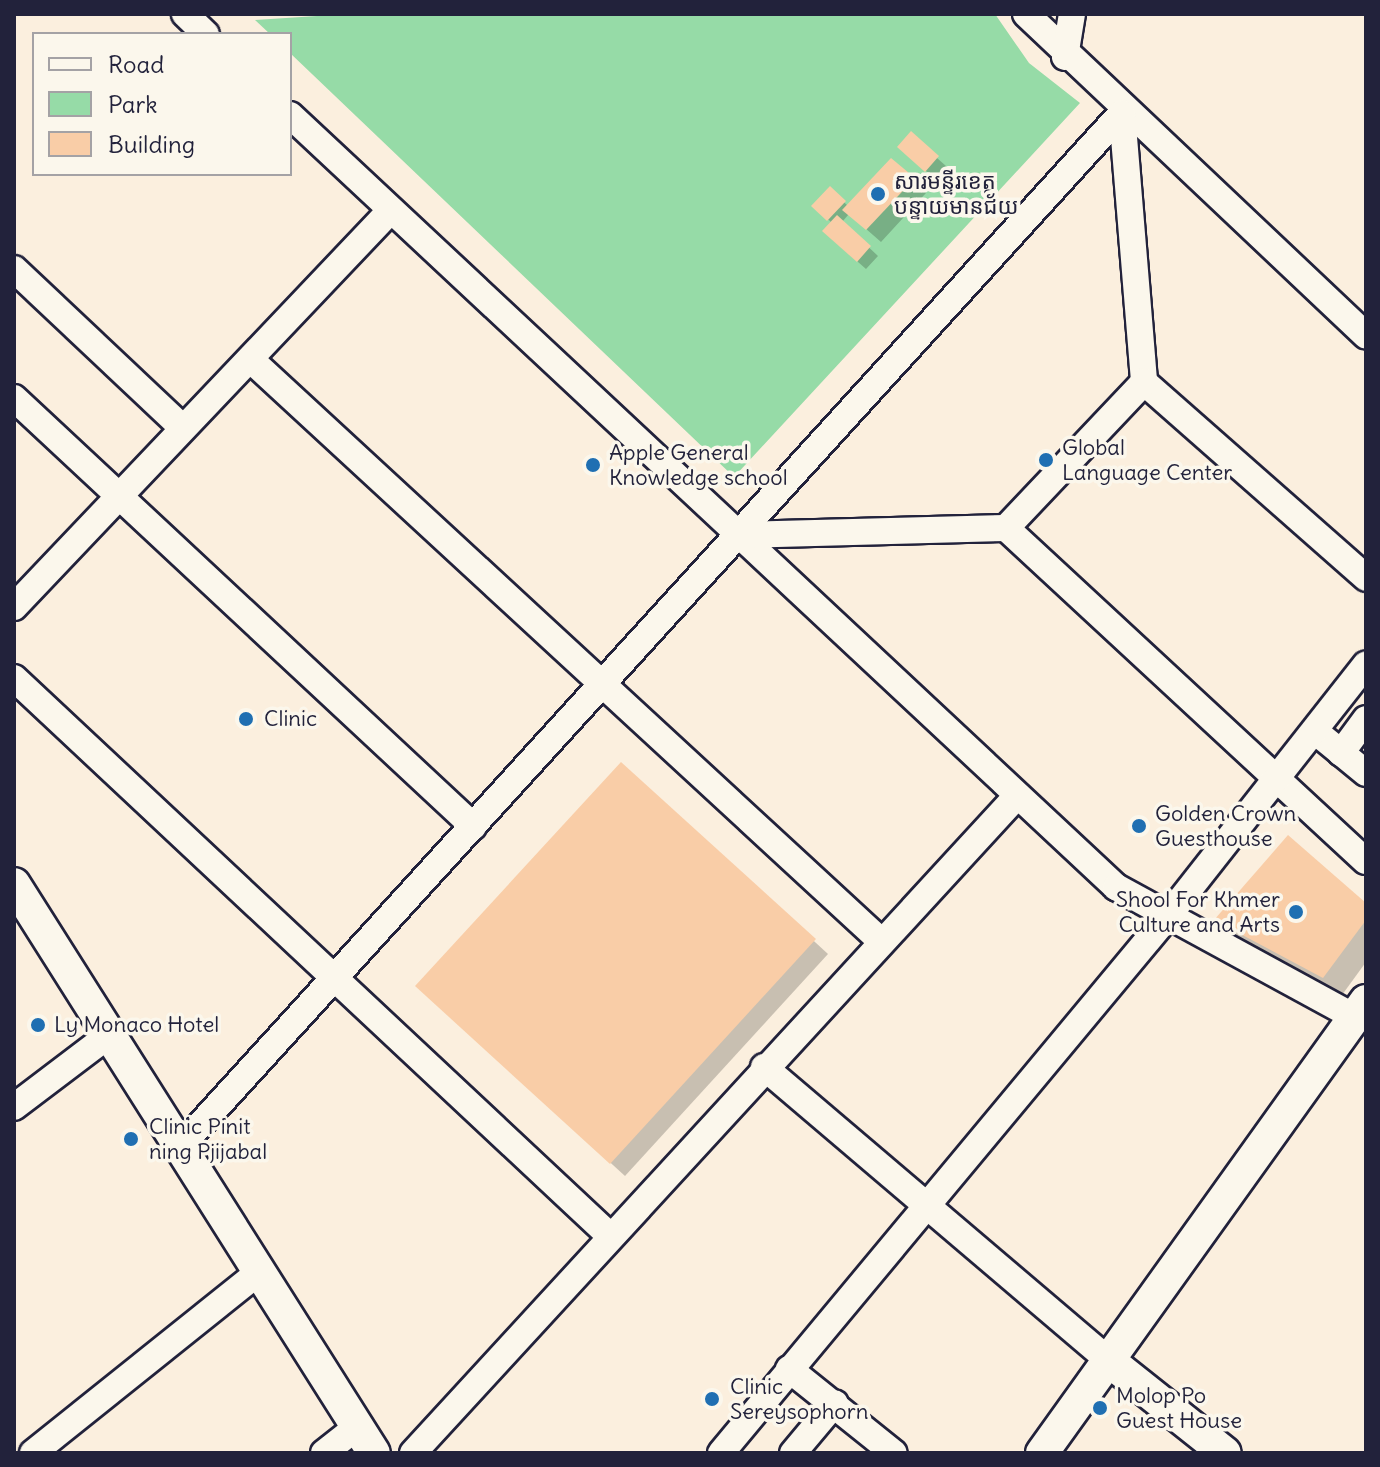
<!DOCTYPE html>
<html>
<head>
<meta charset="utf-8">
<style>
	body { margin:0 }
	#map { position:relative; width:1380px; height:1467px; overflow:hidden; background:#fbefde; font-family:Delius,"Noto Sans Khmer",sans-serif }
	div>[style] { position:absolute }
	.green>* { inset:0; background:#96dba7 }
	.shadow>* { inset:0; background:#0003 }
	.building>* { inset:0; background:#f9cda7 }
	.roads { filter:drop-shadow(2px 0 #22223b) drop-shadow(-2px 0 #22223b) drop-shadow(0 2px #22223b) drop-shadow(0 -2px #22223b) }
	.minor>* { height:26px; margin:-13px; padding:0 13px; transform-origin:13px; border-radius:13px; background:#fbf7ec }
	.major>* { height:32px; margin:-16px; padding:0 16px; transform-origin:16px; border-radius:16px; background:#fbf7ec }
	.dots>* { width:22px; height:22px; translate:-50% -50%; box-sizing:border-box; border:4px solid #fbf7ec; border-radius:50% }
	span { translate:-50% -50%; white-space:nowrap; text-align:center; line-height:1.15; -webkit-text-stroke:7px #fbf7ec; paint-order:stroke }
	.poi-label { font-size:22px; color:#22223b }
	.left { translate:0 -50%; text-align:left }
	.right { translate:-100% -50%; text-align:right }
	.frame { position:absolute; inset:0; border:16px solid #22223b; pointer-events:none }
	.legend { position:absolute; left:32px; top:32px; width:260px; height:144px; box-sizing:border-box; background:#fbf7ec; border:2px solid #a4a2a5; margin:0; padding:10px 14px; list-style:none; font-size:24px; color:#22223b }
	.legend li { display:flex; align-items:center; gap:16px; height:40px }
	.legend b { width:40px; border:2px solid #a4a2a5 }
</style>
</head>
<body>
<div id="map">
	<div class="green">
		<div style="clip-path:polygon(348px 14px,995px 14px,1029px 63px,1080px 103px,734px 477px,290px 53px,290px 34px,270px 34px,255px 20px)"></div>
	</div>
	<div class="shadow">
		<div style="clip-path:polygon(908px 155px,937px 158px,946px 166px,935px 179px)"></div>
		<div style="clip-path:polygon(913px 179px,926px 193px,881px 242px,849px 214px,842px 222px,878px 256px,866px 269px,833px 240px,832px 223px,814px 206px,830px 189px,848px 206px)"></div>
		<div style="clip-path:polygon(622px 764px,828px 954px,625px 1176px,431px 999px)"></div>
		<div style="clip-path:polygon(1366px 905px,1366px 962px,1342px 995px,1235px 937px,1217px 919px)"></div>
	</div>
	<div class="building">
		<div style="clip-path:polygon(911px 131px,939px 156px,925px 172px,897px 147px)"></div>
		<div style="clip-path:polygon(891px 158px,915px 178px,866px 230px,842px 210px)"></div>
		<div style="clip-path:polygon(830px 186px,846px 201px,827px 221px,811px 206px)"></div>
		<div style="clip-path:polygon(837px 215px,871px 246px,857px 262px,822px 231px)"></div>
		<div style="clip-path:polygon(621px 762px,816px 939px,610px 1164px,415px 986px)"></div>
		<div style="clip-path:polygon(1288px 835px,1366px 903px,1366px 920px,1323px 978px,1214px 920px)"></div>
	</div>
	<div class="roads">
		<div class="minor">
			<div style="left:185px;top:14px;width:29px;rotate:44deg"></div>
			<div style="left:1026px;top:14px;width:468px;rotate:43.4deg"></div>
			<div style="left:1065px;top:57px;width:44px;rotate:-80.8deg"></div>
			<div style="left:1122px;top:113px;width:270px;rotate:85.3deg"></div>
			<div style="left:1144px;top:382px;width:296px;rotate:41.4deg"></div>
			<div style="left:290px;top:115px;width:1131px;rotate:43.06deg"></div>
			<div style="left:1116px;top:887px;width:271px;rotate:28.6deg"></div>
			<div style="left:14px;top:269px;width:232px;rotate:43.3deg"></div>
			<div style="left:250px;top:359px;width:858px;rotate:42.69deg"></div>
			<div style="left:14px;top:398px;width:628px;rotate:43deg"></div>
			<div style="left:1006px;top:528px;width:201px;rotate:-46.6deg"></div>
			<div style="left:739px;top:535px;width:267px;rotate:-1.5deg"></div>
			<div style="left:1006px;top:528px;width:490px;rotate:42.8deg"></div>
			<div style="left:14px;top:607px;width:546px;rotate:-46.48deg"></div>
			<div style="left:14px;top:678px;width:814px;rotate:43.11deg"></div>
			<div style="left:1316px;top:732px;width:65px;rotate:39.4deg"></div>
			<div style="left:1341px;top:753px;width:42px;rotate:-53.7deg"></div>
			<div style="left:764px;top:1067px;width:452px;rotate:40.4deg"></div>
			<div style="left:14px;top:1107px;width:119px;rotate:-37.2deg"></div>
			<div style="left:181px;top:1146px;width:1397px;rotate:-47.67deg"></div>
			<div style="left:789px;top:1369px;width:134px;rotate:38.7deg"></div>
			<div style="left:33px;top:1453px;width:290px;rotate:-38.7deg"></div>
			<div style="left:324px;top:1453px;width:42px;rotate:-38.2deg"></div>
			<div style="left:413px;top:1453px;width:890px;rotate:-47.41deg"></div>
			<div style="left:721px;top:1453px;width:699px;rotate:-50.23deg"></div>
			<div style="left:1168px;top:916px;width:320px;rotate:-51.8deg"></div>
			<div style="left:793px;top:1453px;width:65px;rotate:-50deg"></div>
		</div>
		<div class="major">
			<div style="left:14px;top:884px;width:673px;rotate:57.68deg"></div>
			<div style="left:1108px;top:1360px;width:149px;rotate:38.5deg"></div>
			<div style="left:1042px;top:1453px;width:556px;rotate:-54.37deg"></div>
		</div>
	</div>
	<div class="dots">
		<div style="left:878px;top:194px;background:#1f6fb2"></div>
		<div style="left:1046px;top:460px;background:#1f6fb2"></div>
		<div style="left:593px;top:465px;background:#1f6fb2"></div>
		<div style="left:246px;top:719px;background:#1f6fb2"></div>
		<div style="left:1139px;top:826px;background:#1f6fb2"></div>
		<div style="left:1296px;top:912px;background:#1f6fb2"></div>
		<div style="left:38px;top:1025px;background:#1f6fb2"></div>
		<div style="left:131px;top:1139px;background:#1f6fb2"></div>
		<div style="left:712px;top:1399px;background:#1f6fb2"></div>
		<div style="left:1100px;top:1408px;background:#1f6fb2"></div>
	</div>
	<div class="poi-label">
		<span class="left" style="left:894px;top:194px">សារមន្ទីរខេត្ត<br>បន្ទាយមានជ័យ</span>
		<span class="left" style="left:1062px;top:460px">Global<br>Language Center</span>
		<span class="left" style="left:609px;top:465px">Apple General<br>Knowledge school</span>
		<span class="left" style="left:264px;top:719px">Clinic</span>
		<span class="left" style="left:1155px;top:826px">Golden Crown<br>Guesthouse</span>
		<span class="right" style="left:1280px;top:912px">Shool For Khmer<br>Culture and Arts</span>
		<span class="left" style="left:54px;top:1025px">Ly Monaco Hotel</span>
		<span class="left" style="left:149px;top:1139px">Clinic Pinit<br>ning Pjijabal</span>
		<span class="left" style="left:730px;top:1399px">Clinic<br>Sereysophorn</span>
		<span class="left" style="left:1116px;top:1408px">Molop Po<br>Guest House</span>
	</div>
	<div class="frame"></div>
	<ul class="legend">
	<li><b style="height:10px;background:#fbf7ec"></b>Road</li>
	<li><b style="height:22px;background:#96dba7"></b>Park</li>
	<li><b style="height:22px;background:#f9cda7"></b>Building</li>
	</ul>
</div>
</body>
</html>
